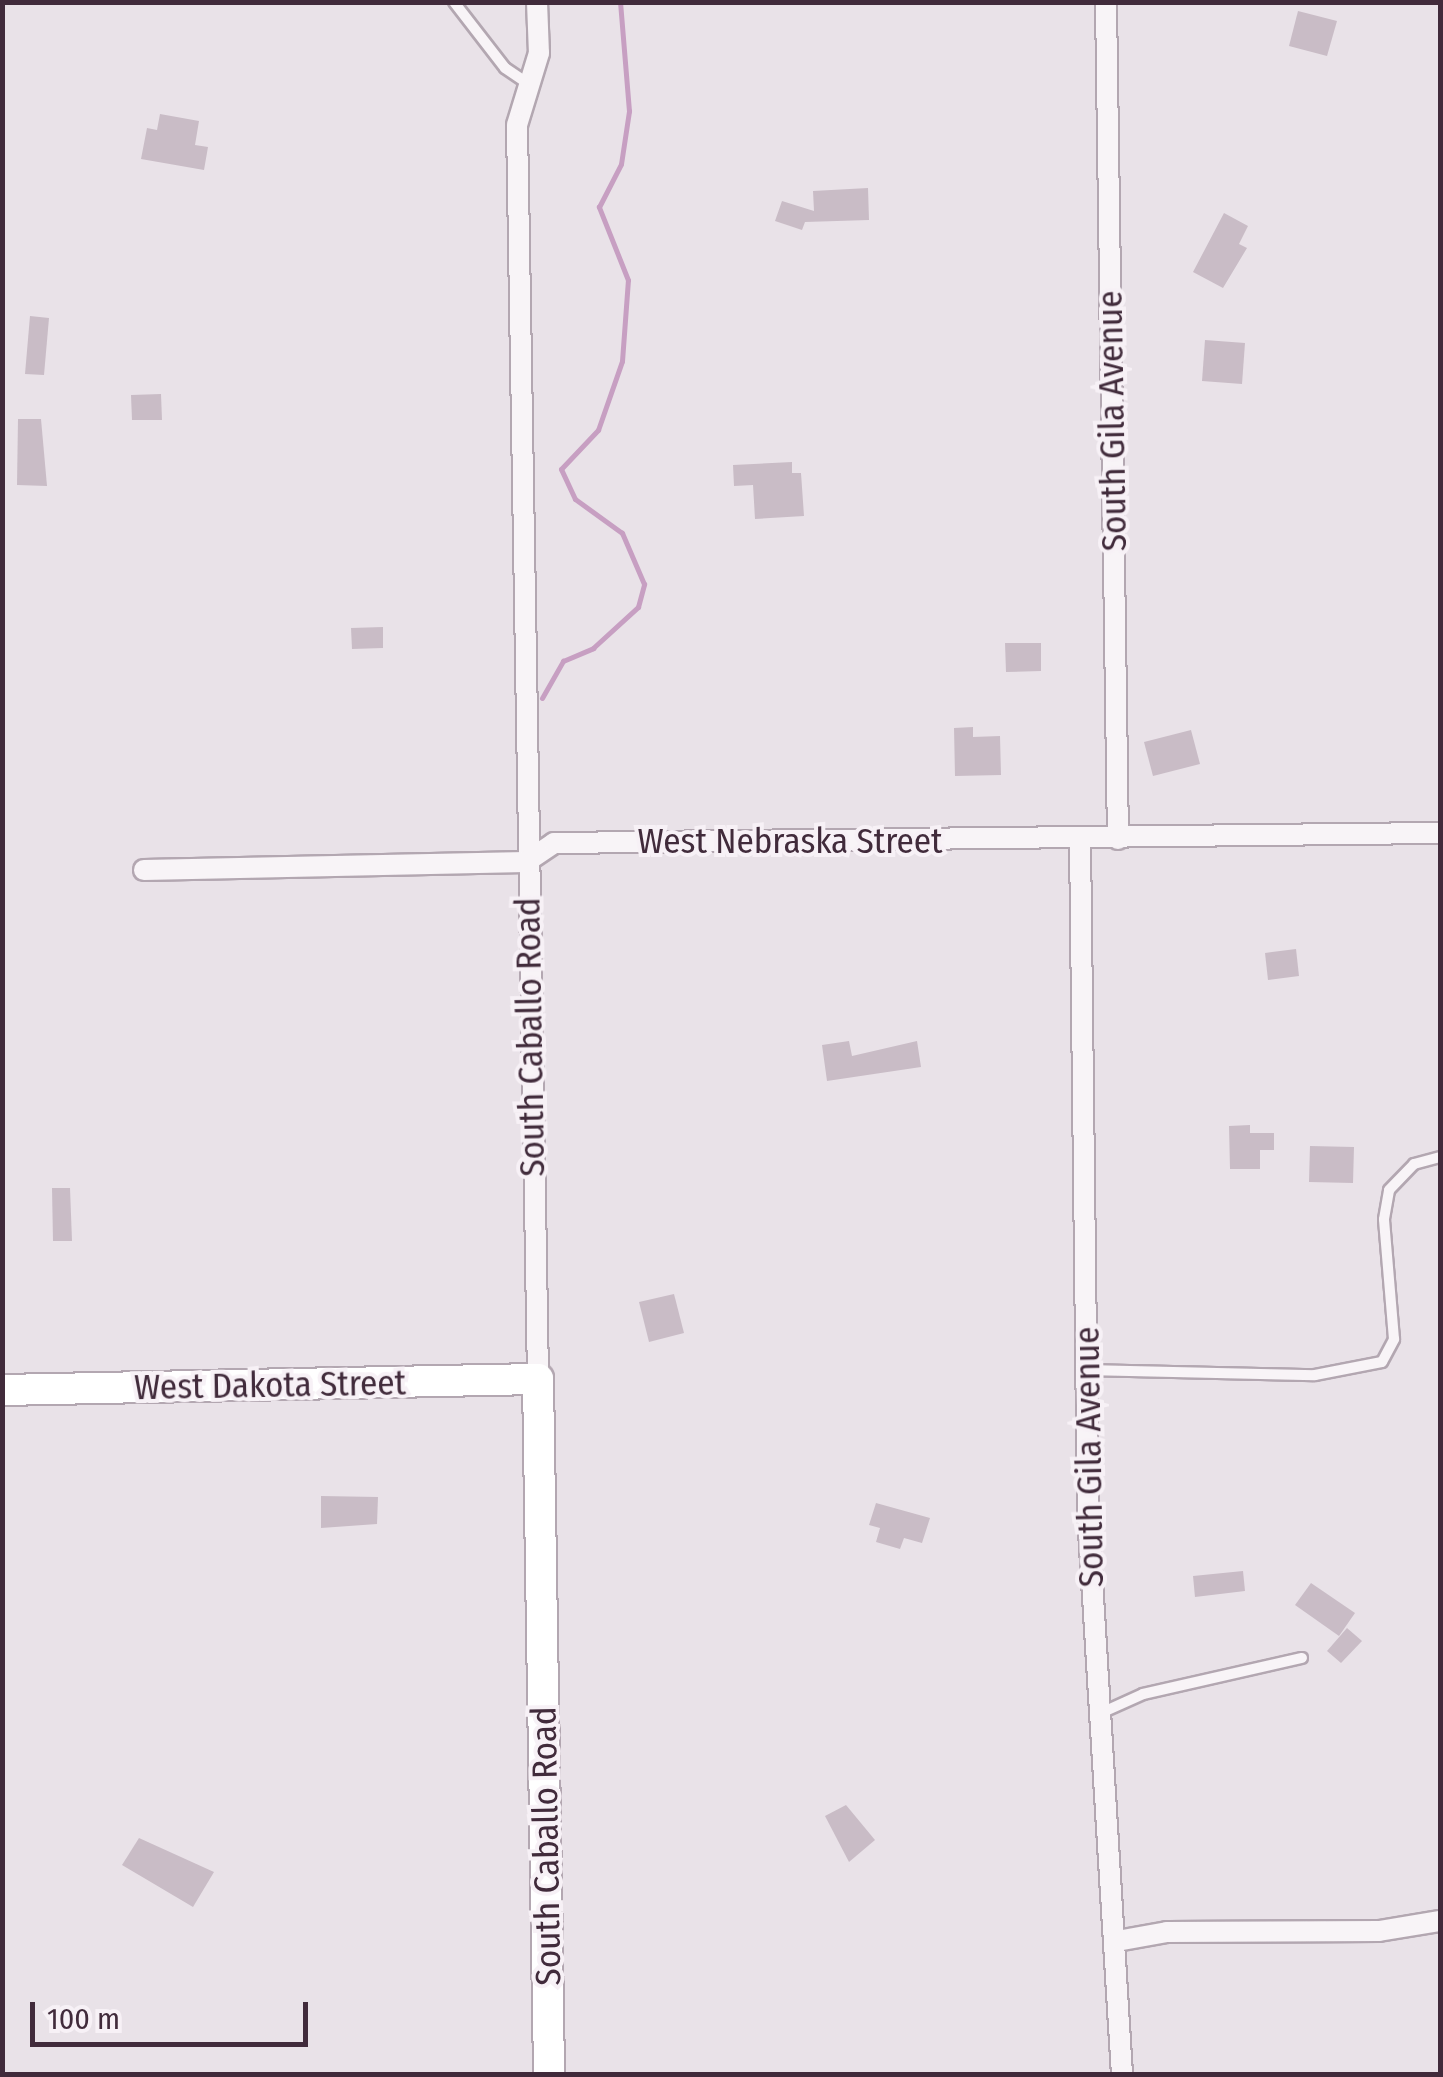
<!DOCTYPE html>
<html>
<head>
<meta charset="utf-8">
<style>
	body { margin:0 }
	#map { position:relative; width:1443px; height:2077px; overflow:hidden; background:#e9e2e8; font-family:"Fira Sans Condensed",sans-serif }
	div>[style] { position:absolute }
	.stream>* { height:5px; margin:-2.5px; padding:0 2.5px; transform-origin:2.5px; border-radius:2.5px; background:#c79fc2 }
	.building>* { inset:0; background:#c9bcc6 }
	.roads { filter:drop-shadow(2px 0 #b3a7b1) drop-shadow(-2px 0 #b3a7b1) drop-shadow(0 2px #b3a7b1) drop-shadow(0 -2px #b3a7b1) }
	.lane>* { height:10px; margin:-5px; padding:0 5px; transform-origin:5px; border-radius:5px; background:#f8f4f7 }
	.street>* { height:20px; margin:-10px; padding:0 10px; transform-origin:10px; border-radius:10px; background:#f8f4f7 }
	.secondary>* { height:30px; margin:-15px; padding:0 15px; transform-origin:15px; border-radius:15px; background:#fff }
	span { translate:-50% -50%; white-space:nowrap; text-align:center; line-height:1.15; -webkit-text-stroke:8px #f7f1f6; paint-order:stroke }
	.street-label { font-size:35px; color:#412b3b }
	.frame { position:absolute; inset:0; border:5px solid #412b3b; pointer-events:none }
	.scale { position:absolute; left:30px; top:2002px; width:278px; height:45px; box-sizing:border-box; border:5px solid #412b3b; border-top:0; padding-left:12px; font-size:30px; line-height:35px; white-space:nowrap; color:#412b3b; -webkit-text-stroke:8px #f7f1f6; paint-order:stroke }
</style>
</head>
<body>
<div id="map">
	<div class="stream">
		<div style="left:542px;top:698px;width:43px;rotate:-60.4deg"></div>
		<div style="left:563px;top:661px;width:33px;rotate:-23deg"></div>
		<div style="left:593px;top:648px;width:61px;rotate:-42.3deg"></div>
		<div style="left:638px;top:607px;width:24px;rotate:-75deg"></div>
		<div style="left:644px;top:584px;width:56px;rotate:-113.3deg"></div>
		<div style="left:622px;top:533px;width:58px;rotate:-144.1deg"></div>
		<div style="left:575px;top:499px;width:33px;rotate:-115deg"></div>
		<div style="left:561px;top:469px;width:54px;rotate:-46.5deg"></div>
		<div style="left:598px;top:430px;width:73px;rotate:-70.8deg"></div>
		<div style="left:622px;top:361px;width:81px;rotate:-85.8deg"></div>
		<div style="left:628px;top:280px;width:79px;rotate:-111.7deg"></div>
		<div style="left:599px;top:207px;width:48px;rotate:-62.9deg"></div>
		<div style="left:621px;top:164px;width:54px;rotate:-81.4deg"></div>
		<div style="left:629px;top:111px;width:109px;rotate:-94.7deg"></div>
	</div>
	<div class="building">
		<div style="clip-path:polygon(1298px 11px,1337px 21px,1327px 56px,1289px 46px)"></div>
		<div style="clip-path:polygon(160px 114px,199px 121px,195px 145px,208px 147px,204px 170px,141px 159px,147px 128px,157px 130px)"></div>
		<div style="clip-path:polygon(868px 188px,869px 220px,805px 222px,802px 230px,775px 221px,782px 201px,814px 211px,813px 191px)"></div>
		<div style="clip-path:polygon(1224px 213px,1248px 226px,1239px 244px,1247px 248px,1223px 288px,1193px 272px)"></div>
		<div style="clip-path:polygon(30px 316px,49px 318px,44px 375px,25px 374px)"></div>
		<div style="clip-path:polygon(1205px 340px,1245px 343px,1242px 384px,1202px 381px)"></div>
		<div style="clip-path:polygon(161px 394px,162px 420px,132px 420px,131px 395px)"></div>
		<div style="clip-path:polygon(18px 419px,41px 419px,47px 486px,17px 485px)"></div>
		<div style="clip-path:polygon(792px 462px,792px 473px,801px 473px,804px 516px,755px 519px,753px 485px,734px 486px,733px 465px)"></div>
		<div style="clip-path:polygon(383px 627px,383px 648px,352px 649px,351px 628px)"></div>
		<div style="clip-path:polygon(1005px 643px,1041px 643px,1041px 671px,1006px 672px)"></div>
		<div style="clip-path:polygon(973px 727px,973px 737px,1000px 736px,1001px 775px,955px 776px,954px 728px)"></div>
		<div style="clip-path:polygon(1191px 730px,1200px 764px,1153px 776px,1144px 742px)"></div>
		<div style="clip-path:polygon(1296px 949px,1299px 976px,1268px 980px,1265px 953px)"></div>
		<div style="clip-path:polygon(849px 1041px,852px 1056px,917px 1041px,921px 1067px,827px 1081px,822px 1045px)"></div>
		<div style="clip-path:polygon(1250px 1125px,1250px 1133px,1274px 1133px,1274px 1150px,1260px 1150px,1260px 1169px,1230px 1169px,1229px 1126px)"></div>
		<div style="clip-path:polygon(1310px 1146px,1354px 1147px,1353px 1183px,1309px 1182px)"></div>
		<div style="clip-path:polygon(52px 1188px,70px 1188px,72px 1241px,53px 1241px)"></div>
		<div style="clip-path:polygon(674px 1294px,684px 1333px,649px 1342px,639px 1302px)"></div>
		<div style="clip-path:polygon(321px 1496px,378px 1497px,377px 1524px,321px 1528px)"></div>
		<div style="clip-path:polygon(876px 1503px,930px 1518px,922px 1543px,904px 1538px,900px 1549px,876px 1542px,880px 1528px,869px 1525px)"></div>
		<div style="clip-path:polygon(1243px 1571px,1245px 1591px,1195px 1597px,1193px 1576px)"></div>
		<div style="clip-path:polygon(1311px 1583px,1355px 1613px,1339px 1636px,1295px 1605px)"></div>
		<div style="clip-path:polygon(1347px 1628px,1362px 1641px,1341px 1663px,1327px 1651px)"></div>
		<div style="clip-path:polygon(846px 1805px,875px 1840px,849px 1862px,825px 1816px)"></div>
		<div style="clip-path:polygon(139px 1838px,214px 1872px,193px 1907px,122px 1865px)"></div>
	</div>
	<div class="roads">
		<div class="lane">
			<div style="left:454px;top:2px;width:83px;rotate:52.3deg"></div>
			<div style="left:505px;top:68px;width:25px;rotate:34deg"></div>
			<div style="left:1086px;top:1370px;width:229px;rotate:1.3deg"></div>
			<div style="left:1315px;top:1375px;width:68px;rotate:-11deg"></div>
			<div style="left:1382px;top:1362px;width:26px;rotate:-62deg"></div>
			<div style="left:1394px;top:1339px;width:120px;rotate:-94.8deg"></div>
			<div style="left:1384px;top:1219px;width:29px;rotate:-80deg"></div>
			<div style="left:1389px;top:1190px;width:36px;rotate:-46deg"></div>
			<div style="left:1414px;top:1164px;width:27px;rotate:-15deg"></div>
			<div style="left:1101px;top:1713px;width:46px;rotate:-24.3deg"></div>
			<div style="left:1143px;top:1694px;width:163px;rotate:-12.8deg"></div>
		</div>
		<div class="street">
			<div style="left:537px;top:2px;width:51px;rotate:87.8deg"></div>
			<div style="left:539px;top:53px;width:75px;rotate:107deg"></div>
			<div style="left:517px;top:125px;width:1254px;rotate:89.04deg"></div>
			<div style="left:1106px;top:2px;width:837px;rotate:89.18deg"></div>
			<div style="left:1080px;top:839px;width:675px;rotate:89.32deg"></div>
			<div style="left:1088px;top:1514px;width:561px;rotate:86.53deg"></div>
			<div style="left:144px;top:870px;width:382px;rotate:-1.2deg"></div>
			<div style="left:526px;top:862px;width:34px;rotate:-34deg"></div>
			<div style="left:554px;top:843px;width:886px;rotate:-0.65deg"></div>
			<div style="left:1117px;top:1941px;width:51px;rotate:-10.2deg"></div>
			<div style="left:1167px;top:1932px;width:212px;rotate:-0.3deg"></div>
			<div style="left:1379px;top:1931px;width:62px;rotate:-9.3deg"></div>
		</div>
		<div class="secondary">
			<div style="left:2px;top:1390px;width:536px;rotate:-1.18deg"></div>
			<div style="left:538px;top:1379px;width:695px;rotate:89.09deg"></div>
		</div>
	</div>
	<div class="street-label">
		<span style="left:1112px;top:421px;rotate:-91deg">South Gila Avenue</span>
		<span style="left:790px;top:841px">West Nebraska Street</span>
		<span style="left:530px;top:1037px;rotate:-91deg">South Caballo Road</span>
		<span style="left:270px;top:1385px;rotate:-1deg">West Dakota Street</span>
		<span style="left:1089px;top:1457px;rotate:-91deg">South Gila Avenue</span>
		<span style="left:546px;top:1846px;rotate:-91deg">South Caballo Road</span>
	</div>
	<div class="frame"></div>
	<div class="scale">100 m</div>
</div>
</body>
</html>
